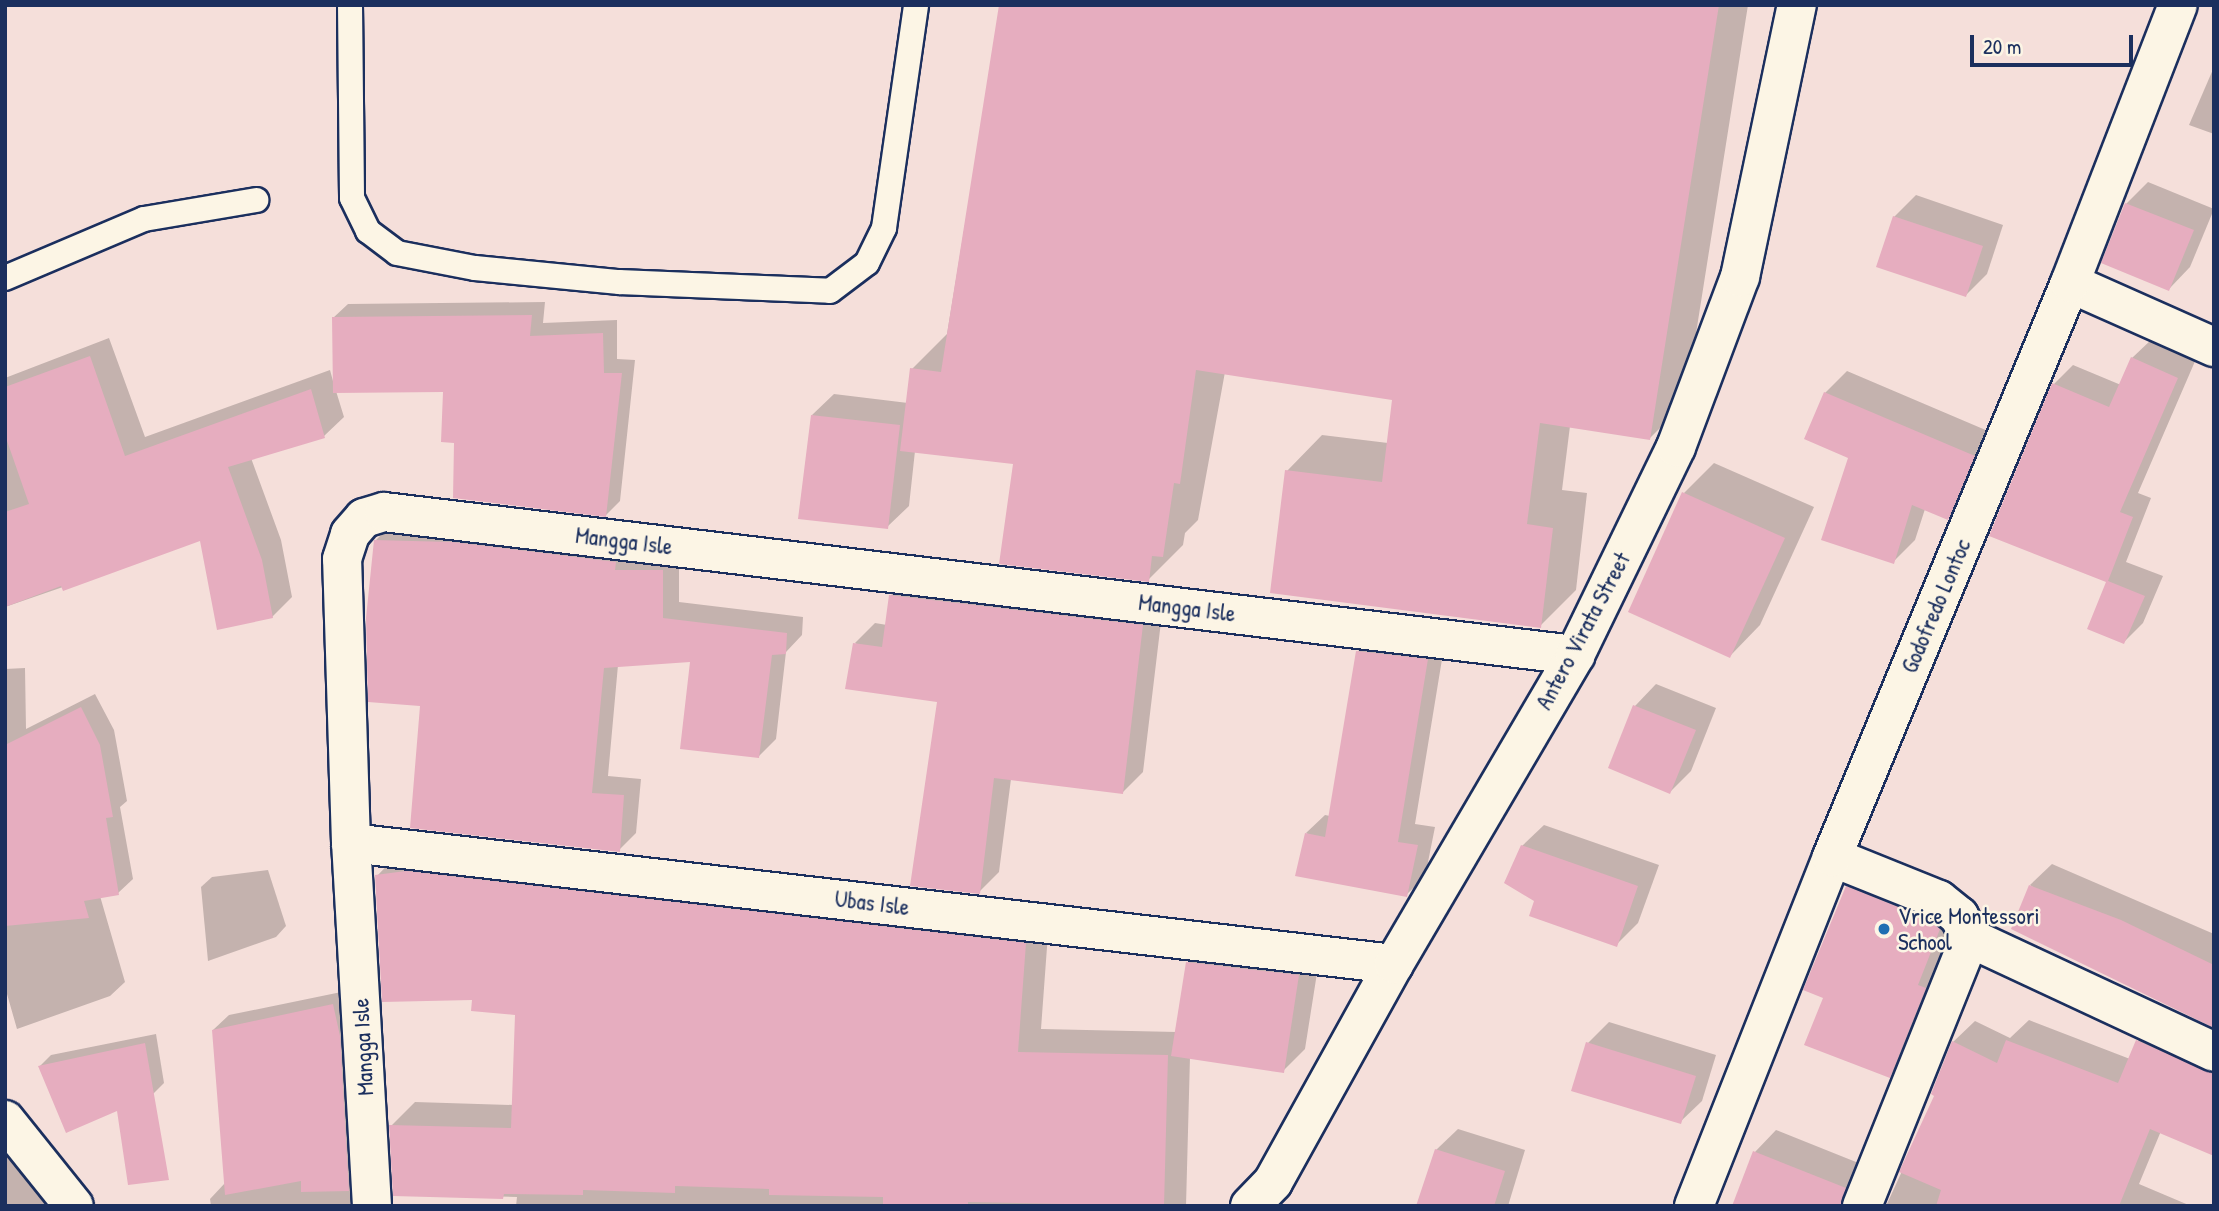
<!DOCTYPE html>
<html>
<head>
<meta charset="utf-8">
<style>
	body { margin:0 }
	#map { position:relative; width:2219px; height:1211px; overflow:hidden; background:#f5dfda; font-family:"Patrick Hand",sans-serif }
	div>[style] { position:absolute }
	.shadow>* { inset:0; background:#0003 }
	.building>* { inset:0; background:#e6adbf }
	.roads { filter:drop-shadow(2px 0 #1b2f5e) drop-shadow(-2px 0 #1b2f5e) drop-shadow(0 2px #1b2f5e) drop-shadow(0 -2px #1b2f5e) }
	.lane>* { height:24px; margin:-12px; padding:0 12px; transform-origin:12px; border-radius:12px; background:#fcf5e5 }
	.street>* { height:38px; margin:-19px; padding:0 19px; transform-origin:19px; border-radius:19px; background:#fcf5e5 }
	.secondary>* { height:38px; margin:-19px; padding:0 19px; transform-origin:19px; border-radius:19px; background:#fcf5e5 }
	.dots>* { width:19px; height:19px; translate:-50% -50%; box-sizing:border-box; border:4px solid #fcf5e5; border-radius:50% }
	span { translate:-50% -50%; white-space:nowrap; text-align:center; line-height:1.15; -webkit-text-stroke:5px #fcf5e5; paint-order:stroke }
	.street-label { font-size:23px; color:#1b2f5e }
	.poi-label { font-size:23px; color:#1b2f5e }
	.left { translate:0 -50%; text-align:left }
	.frame { position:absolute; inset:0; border:7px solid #1b2f5e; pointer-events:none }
	.scale { position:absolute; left:1970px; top:35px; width:163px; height:32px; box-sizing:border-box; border:4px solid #1b2f5e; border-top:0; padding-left:9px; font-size:21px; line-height:24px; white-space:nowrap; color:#1b2f5e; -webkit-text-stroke:5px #fcf5e5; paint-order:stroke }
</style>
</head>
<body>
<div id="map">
	<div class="shadow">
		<div style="clip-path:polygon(1001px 5px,1748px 5px,1685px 403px,1650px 438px,1570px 426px,1562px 490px,1587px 493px,1576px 590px,1540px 626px,1287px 471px,1322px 435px,1388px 443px,1394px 398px,1225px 372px,1198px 520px,1185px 533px,1183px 545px,1148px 580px,1015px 463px,915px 451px,909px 506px,887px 527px,812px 415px,834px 394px,908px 403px,912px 369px,947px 334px)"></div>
		<div style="clip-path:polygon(2214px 67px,2214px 134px,2189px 125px)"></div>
		<div style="clip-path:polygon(2148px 182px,2214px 209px,2190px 267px,2169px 289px,2126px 204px)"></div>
		<div style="clip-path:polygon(1916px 195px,2003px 225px,1987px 274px,1966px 295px,1894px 217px)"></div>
		<div style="clip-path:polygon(545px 302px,543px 323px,617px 320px,617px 359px,635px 360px,620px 501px,606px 515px,455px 441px,444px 390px,336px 391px,344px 417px,324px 436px,251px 458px,281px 540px,292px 597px,272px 617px,202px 539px,5px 607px,5px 378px,109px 338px,145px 437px,330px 370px,333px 381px,333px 318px,348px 304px)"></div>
		<div style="clip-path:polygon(2152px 339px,2196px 359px,2138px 493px,2151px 498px,2126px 562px,2163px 576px,2143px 623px,2124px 642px,2108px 581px,1991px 535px,2054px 384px,2073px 365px,2121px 385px,2132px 358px)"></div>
		<div style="clip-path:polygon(1847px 371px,1995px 434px,1969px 496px,1948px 518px,1925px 509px,1915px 540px,1893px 562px,1825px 393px)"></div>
		<div style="clip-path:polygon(1714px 463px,1814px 507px,1760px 625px,1730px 656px,1684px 493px)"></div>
		<div style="clip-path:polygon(392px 524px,679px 554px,679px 602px,803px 617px,802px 635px,786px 652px,776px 739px,759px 756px,692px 660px,618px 665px,608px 776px,641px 779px,636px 833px,619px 850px,422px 704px,375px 541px)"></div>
		<div style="clip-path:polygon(911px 576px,1163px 605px,1143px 772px,1123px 792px,1011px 779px,999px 872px,979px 892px,939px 700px,855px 643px,875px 623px,887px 625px,890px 596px)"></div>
		<div style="clip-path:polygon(1376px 633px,1445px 641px,1415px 824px,1435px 827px,1425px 877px,1406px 895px,1306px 833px,1325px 815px,1330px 816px,1357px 652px)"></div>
		<div style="clip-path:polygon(25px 668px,26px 729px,95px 694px,114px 730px,127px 801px,120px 807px,133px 879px,118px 893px,100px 896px,125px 982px,110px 996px,17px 1029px,5px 987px,5px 669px)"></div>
		<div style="clip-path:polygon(1656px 684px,1716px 708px,1691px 771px,1670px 792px,1635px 706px)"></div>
		<div style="clip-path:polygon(1544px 825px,1659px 865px,1638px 923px,1616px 945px,1537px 901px,1522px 846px)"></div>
		<div style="clip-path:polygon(400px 852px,1049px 920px,1041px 1029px,1177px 1032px,1188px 963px,1209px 941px,1320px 954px,1305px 1049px,1283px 1071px,1190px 1057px,1186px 1206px,516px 1206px,517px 1197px,395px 1194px,391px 1126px,415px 1102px,514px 1105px,516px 1013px,474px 998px,377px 876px)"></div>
		<div style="clip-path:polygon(2052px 864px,2214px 934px,2214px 1026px,2030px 885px)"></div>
		<div style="clip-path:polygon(1867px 868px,1959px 909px,1936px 965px,1945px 968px,1909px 1057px,1889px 1076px,1848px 887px)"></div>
		<div style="clip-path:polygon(268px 870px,286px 926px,276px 937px,208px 961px,201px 887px,212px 877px)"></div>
		<div style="clip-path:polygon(351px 990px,373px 1206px,211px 1206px,210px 1199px,225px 1183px,213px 1030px,229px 1015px)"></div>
		<div style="clip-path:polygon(2159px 1019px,2214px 1045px,2214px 1154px,2161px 1131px,2139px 1184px,2191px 1206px,1886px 1206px,1937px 1095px,1953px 1042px,1975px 1021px,2010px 1038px,2029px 1020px,2130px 1059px,2138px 1041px)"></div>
		<div style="clip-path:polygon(1609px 1022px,1716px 1055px,1702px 1101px,1680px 1122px,1588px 1043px)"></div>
		<div style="clip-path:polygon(156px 1034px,164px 1083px,153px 1094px,40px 1066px,51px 1055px)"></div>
		<div style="clip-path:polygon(5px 1115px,75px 1206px,5px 1206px)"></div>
		<div style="clip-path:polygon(1458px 1129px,1525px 1150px,1508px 1206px,1418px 1206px,1436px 1150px)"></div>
		<div style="clip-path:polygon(1776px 1130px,1866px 1166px,1866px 1199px,1884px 1206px,1736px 1206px,1755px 1152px)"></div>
	</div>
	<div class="building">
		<div style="clip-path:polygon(999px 5px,1719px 5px,1650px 440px,1540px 423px,1527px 524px,1553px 528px,1541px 628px,1270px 593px,1285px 470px,1382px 482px,1392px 400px,1196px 370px,1180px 484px,1174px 483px,1163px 557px,1152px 556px,1149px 582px,999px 564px,1013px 464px,900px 451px,910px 368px,941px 372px)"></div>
		<div style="clip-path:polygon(2125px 203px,2194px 230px,2169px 291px,2101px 263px)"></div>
		<div style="clip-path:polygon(1893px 216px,1983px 246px,1966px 297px,1876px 267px)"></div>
		<div style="clip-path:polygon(532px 315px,530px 336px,603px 333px,604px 373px,622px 373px,606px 517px,453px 498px,454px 443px,441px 442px,443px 392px,333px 393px,332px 317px)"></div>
		<div style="clip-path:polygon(90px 356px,125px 456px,311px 389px,325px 438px,228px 467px,262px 560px,273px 618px,217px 630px,200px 541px,63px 591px,61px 586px,5px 607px,5px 512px,29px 504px,5px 435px,5px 387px)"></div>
		<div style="clip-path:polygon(2131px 357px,2178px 378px,2120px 512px,2133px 517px,2108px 581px,2145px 596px,2124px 644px,2087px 629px,2106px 582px,1989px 536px,2052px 383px,2109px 407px)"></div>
		<div style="clip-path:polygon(1824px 392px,1975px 456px,1948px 520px,1912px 505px,1894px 564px,1821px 540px,1848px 458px,1804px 439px)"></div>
		<div style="clip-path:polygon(811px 415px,900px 425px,888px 529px,798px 519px)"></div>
		<div style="clip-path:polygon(1682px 492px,1785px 538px,1730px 658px,1628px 612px)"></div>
		<div style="clip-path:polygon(374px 540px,452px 542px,616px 562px,615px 570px,663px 570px,663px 618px,787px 633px,786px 654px,772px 655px,759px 758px,680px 749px,690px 662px,604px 668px,592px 793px,624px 795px,620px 852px,410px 828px,420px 706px,368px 702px,366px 618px)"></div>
		<div style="clip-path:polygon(889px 595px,1143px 625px,1123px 794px,994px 778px,980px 894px,910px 886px,937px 702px,845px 689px,853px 643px,882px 647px)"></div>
		<div style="clip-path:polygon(1356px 651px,1428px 659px,1398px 842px,1418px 845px,1407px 897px,1295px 876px,1305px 833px,1325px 837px)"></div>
		<div style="clip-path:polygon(1633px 705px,1696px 730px,1670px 794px,1608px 768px)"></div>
		<div style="clip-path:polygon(81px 707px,100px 745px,113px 817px,106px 818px,119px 895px,84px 901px,89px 918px,5px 926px,5px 745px)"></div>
		<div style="clip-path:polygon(1521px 845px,1638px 886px,1617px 947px,1529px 916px,1534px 901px,1504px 883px)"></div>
		<div style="clip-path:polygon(406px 871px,1026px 943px,1018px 1052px,1168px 1055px,1164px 1206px,968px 1202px,968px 1206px,883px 1206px,883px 1197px,769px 1195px,769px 1189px,675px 1186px,675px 1193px,583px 1190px,583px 1195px,504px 1194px,503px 1199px,393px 1196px,389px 1125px,511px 1128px,515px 1015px,471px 1011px,472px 1000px,382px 1002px,375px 875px)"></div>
		<div style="clip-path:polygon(2029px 885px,2121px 920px,2214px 965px,2214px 1028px,2011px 929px)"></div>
		<div style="clip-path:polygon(1846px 886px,1928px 919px,1940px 929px,1918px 985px,1926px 988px,1890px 1078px,1804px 1045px,1823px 998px,1803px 990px)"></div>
		<div style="clip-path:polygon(1186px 962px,1299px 975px,1284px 1073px,1171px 1056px)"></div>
		<div style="clip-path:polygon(333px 1004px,340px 1036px,349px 1191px,301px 1192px,301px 1181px,225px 1195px,212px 1030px)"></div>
		<div style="clip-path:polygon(2006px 1040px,2118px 1083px,2136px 1040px,2214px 1074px,2214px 1156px,2150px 1129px,2119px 1206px,1936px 1206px,1941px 1190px,1899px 1172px,1934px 1096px,1931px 1094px,1952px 1041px,1997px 1063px)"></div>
		<div style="clip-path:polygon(1586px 1042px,1696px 1076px,1681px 1124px,1571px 1091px)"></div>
		<div style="clip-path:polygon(145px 1043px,169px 1180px,128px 1185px,117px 1111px,66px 1133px,38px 1066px)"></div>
		<div style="clip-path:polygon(1435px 1149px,1505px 1171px,1494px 1206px,1416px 1206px)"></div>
		<div style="clip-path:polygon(1753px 1151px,1846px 1188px,1841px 1206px,1732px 1206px)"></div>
	</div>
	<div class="roads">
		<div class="lane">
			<div style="left:350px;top:5px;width:193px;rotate:89.4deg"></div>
			<div style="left:352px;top:198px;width:37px;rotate:64deg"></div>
			<div style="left:368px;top:231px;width:36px;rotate:37deg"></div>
			<div style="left:397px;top:253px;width:79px;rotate:10.9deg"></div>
			<div style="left:475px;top:268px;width:145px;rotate:5.6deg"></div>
			<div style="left:619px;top:282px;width:211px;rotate:2.4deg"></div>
			<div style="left:830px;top:291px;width:46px;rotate:-37.1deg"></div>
			<div style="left:867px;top:263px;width:39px;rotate:-64deg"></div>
			<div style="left:884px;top:228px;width:225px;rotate:-81.8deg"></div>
			<div style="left:5px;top:278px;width:151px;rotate:-23deg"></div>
			<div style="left:144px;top:219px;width:114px;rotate:-9.6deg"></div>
		</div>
		<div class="street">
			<div style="left:2070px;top:283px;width:158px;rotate:24deg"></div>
			<div style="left:351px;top:843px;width:1050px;rotate:6.62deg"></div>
			<div style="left:1832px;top:857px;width:115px;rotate:21.9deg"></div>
			<div style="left:1939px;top:900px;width:26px;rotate:39deg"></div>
			<div style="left:1959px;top:916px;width:25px;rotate:63deg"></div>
			<div style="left:1970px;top:938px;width:269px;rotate:25deg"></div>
			<div style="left:372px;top:1206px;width:364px;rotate:-93.3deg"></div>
			<div style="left:351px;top:843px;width:284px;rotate:-91.8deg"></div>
			<div style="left:342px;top:559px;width:26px;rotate:-72deg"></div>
			<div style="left:350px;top:534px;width:21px;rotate:-49deg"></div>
			<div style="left:364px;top:518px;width:21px;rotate:-17deg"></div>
			<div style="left:384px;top:512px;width:1200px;rotate:6.85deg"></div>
			<div style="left:1250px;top:1206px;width:33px;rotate:-46deg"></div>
			<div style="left:1273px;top:1182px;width:249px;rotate:-61deg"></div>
			<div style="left:1394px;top:964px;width:358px;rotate:-59.6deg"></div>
			<div style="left:1575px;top:655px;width:231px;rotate:-64.1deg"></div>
			<div style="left:1676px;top:447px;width:182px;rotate:-69.4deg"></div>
			<div style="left:1740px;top:277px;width:278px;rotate:-78.2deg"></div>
			<div style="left:1694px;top:1206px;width:375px;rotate:-68.4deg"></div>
			<div style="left:1832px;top:857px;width:621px;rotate:-67.48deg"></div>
			<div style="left:2070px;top:283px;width:298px;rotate:-68.8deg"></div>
			<div style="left:1862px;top:1206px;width:289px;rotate:-68.1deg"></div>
		</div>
		<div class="secondary">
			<div style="left:5px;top:1120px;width:110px;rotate:51.3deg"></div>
		</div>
	</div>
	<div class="dots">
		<div style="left:1884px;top:929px;background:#1f6fb2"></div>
	</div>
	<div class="street-label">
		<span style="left:624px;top:541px;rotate:7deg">Mangga Isle</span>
		<span style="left:1936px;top:606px;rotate:-67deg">Godofredo Lontoc</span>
		<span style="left:1187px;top:608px;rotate:7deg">Mangga Isle</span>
		<span style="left:1583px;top:631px;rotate:-62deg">Antero Virata Street</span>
		<span style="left:872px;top:903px;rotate:7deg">Ubas Isle</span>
		<span style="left:363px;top:1047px;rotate:-93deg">Mangga Isle</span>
	</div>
	<div class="poi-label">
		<span class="left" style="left:1898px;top:929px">Vrice Montessori<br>School</span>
	</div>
	<div class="frame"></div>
	<div class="scale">20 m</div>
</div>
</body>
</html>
